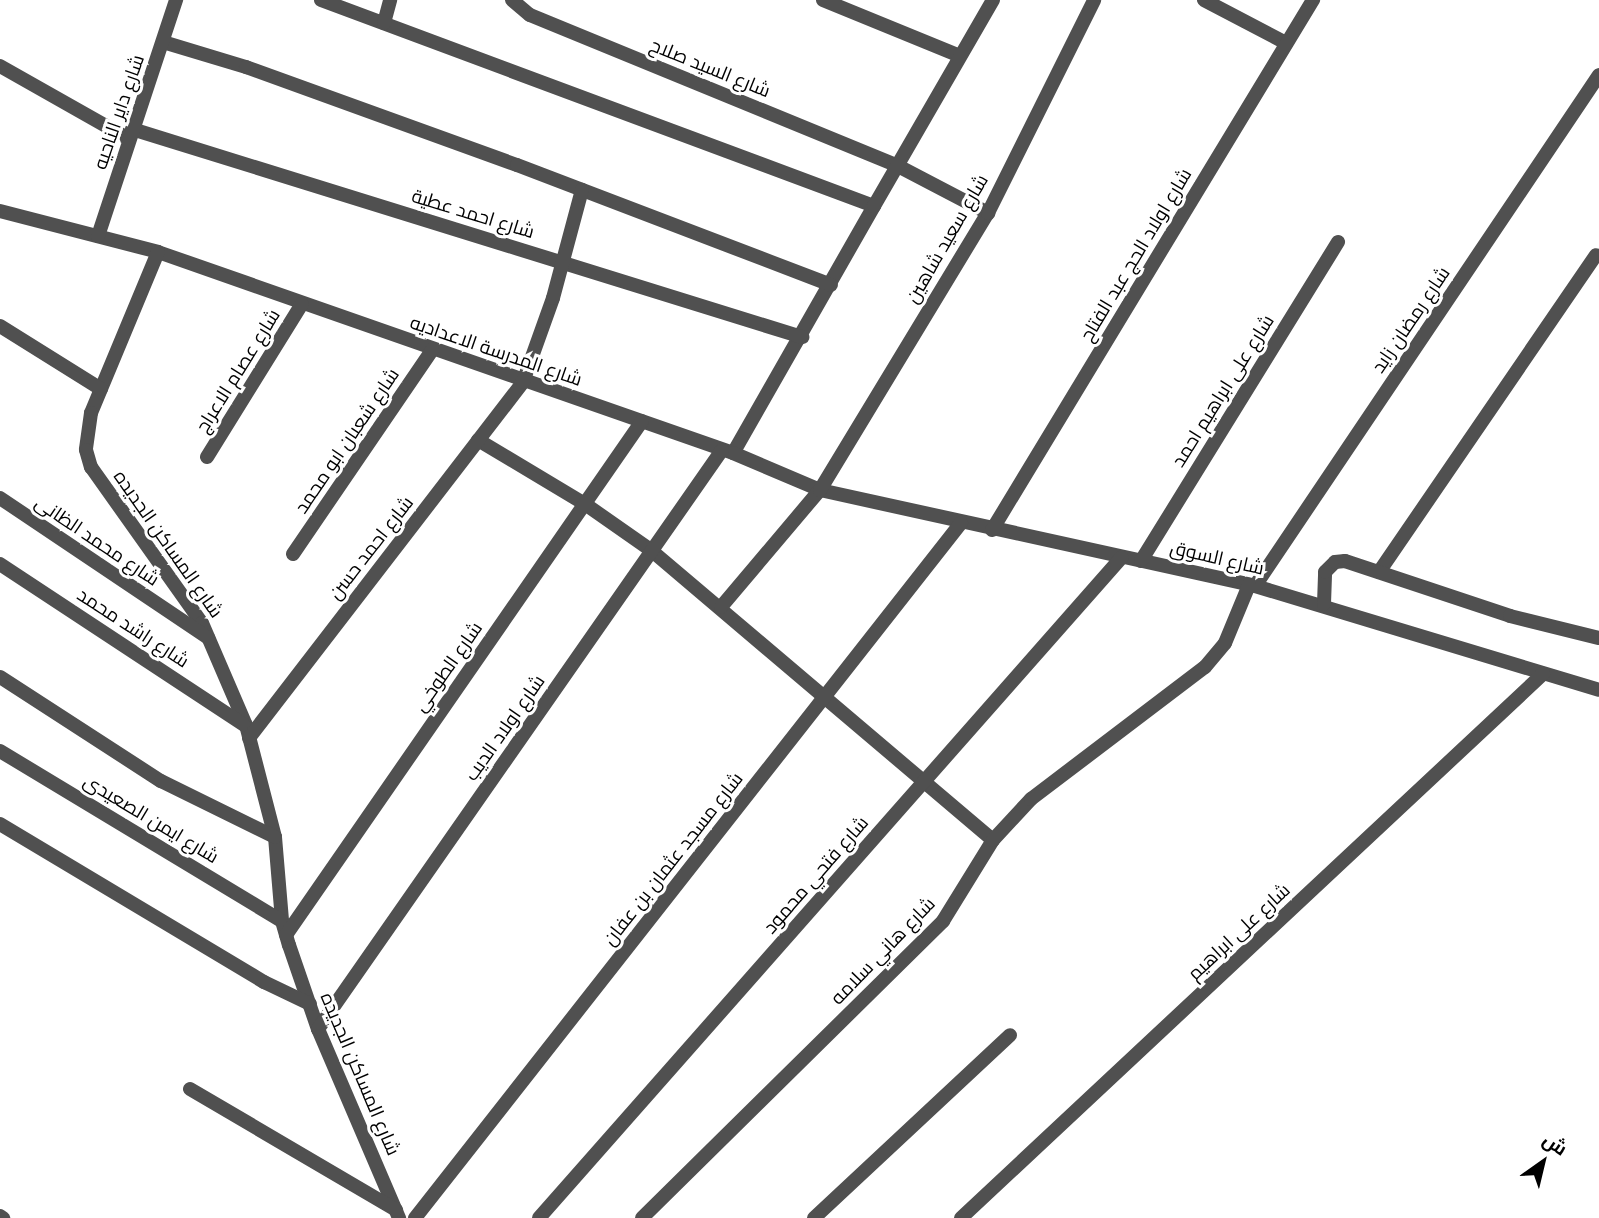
<!DOCTYPE html>
<html>
<head>
<meta charset="utf-8">
<style>
	body { margin:0 }
	#map { position:relative; width:1599px; height:1218px; overflow:hidden; background:#fff; font-family:Roboto,Cairo,sans-serif }
	div>[style] { position:absolute }
	.minor>* { height:14px; margin:-7px; padding:0 7px; transform-origin:7px; border-radius:7px; background:#505050 }
	span { translate:-50% -50%; white-space:nowrap; text-align:center; line-height:1.15; -webkit-text-stroke:6px #fff; paint-order:stroke }
	.street-label { font-size:19px; color:#000 }
	.north { position:absolute; left:1508px; top:1127px; width:70px; height:70px; -webkit-text-stroke:5px #fff; paint-order:stroke; rotate:34deg; font-size:19px; font-weight:700; line-height:28px; text-align:center; color:#000 }
	.north::after { content:''; display:block; margin:auto; width:24px; height:32px; background:#000; clip-path:polygon(50% 0,100% 100%,50% 72%,0 100%) }
</style>
</head>
<body>
<div id="map">
	<div class="minor">
		<div style="left:321px;top:0;width:590px;rotate:20.43deg"></div>
		<div style="left:874px;top:206px;width:284px;rotate:119.7deg"></div>
		<div style="left:512px;top:0;width:23px;rotate:40deg"></div>
		<div style="left:530px;top:15px;width:398px;rotate:22.3deg"></div>
		<div style="left:898px;top:166px;width:102px;rotate:27.6deg"></div>
		<div style="left:823px;top:0;width:146px;rotate:22.2deg"></div>
		<div style="left:1204px;top:0;width:93px;rotate:27.7deg"></div>
		<div style="left:384px;top:23px;width:24px;rotate:-75deg"></div>
		<div style="left:163px;top:42px;width:87px;rotate:16.8deg"></div>
		<div style="left:246px;top:67px;width:288px;rotate:19.9deg"></div>
		<div style="left:517px;top:165px;width:336px;rotate:20.9deg"></div>
		<div style="left:0;top:66px;width:148px;rotate:29.5deg"></div>
		<div style="left:132px;top:129px;width:702px;rotate:17.25deg"></div>
		<div style="left:874px;top:206px;width:238px;rotate:-60deg"></div>
		<div style="left:0;top:211px;width:163px;rotate:14.5deg"></div>
		<div style="left:158px;top:252px;width:609px;rotate:19.27deg"></div>
		<div style="left:733px;top:453px;width:95px;rotate:23deg"></div>
		<div style="left:820px;top:490px;width:445px;rotate:12.4deg"></div>
		<div style="left:1255px;top:586px;width:359px;rotate:16.8deg"></div>
		<div style="left:98px;top:236px;width:249px;rotate:-71.7deg"></div>
		<div style="left:158px;top:252px;width:174px;rotate:112.6deg"></div>
		<div style="left:91px;top:413px;width:37px;rotate:98deg"></div>
		<div style="left:86px;top:450px;width:18px;rotate:74deg"></div>
		<div style="left:91px;top:467px;width:191px;rotate:54.6deg"></div>
		<div style="left:202px;top:623px;width:111px;rotate:66.7deg"></div>
		<div style="left:246px;top:725px;width:116px;rotate:75.5deg"></div>
		<div style="left:275px;top:837px;width:84px;rotate:85.2deg"></div>
		<div style="left:282px;top:921px;width:25px;rotate:74deg"></div>
		<div style="left:289px;top:945px;width:89px;rotate:71deg"></div>
		<div style="left:318px;top:1029px;width:206px;rotate:66.8deg"></div>
		<div style="left:0;top:326px;width:119px;rotate:32deg"></div>
		<div style="left:478px;top:440px;width:125px;rotate:30.9deg"></div>
		<div style="left:585px;top:504px;width:82px;rotate:35deg"></div>
		<div style="left:652px;top:551px;width:447px;rotate:40.3deg"></div>
		<div style="left:207px;top:457px;width:180px;rotate:-58.2deg"></div>
		<div style="left:0;top:498px;width:251px;rotate:33.9deg"></div>
		<div style="left:992px;top:530px;width:620px;rotate:-58.8deg"></div>
		<div style="left:293px;top:554px;width:247px;rotate:-55.7deg"></div>
		<div style="left:1141px;top:561px;width:375px;rotate:-58.3deg"></div>
		<div style="left:0;top:564px;width:292px;rotate:33.4deg"></div>
		<div style="left:1379px;top:572px;width:384px;rotate:-55.6deg"></div>
		<div style="left:1255px;top:586px;width:616px;rotate:-56.05deg"></div>
		<div style="left:1324px;top:604px;width:32px;rotate:-88deg"></div>
		<div style="left:1325px;top:572px;width:14px;rotate:-45deg"></div>
		<div style="left:1335px;top:562px;width:10px;rotate:-6deg"></div>
		<div style="left:1345px;top:561px;width:174px;rotate:18.4deg"></div>
		<div style="left:1510px;top:616px;width:92px;rotate:13.9deg"></div>
		<div style="left:721px;top:607px;width:153px;rotate:-49.8deg"></div>
		<div style="left:820px;top:490px;width:324px;rotate:-58.8deg"></div>
		<div style="left:988px;top:213px;width:238px;rotate:-63.5deg"></div>
		<div style="left:0;top:677px;width:192px;rotate:32.9deg"></div>
		<div style="left:161px;top:781px;width:127px;rotate:26.2deg"></div>
		<div style="left:249px;top:738px;width:449px;rotate:-52.4deg"></div>
		<div style="left:523px;top:382px;width:89px;rotate:-70.3deg"></div>
		<div style="left:553px;top:298px;width:112px;rotate:-75deg"></div>
		<div style="left:0;top:751px;width:329px;rotate:31.1deg"></div>
		<div style="left:0;top:824px;width:308px;rotate:30.9deg"></div>
		<div style="left:264px;top:982px;width:51px;rotate:25.6deg"></div>
		<div style="left:286px;top:935px;width:625px;rotate:-55.29deg"></div>
		<div style="left:318px;top:1029px;width:706px;rotate:-55.09deg"></div>
		<div style="left:190px;top:1089px;width:239px;rotate:30.4deg"></div>
		<div style="left:0;top:1216px;width:4px;rotate:34deg"></div>
		<div style="left:415px;top:1218px;width:884px;rotate:-51.85deg"></div>
		<div style="left:539px;top:1218px;width:881px;rotate:-48.59deg"></div>
		<div style="left:642px;top:1218px;width:423px;rotate:-44.6deg"></div>
		<div style="left:943px;top:921px;width:95px;rotate:-58.3deg"></div>
		<div style="left:993px;top:840px;width:56px;rotate:-47.2deg"></div>
		<div style="left:1031px;top:799px;width:218px;rotate:-37.2deg"></div>
		<div style="left:1205px;top:667px;width:31px;rotate:-50deg"></div>
		<div style="left:1225px;top:643px;width:63px;rotate:-67.5deg"></div>
		<div style="left:814px;top:1218px;width:268px;rotate:-43deg"></div>
		<div style="left:961px;top:1218px;width:797px;rotate:-43.07deg"></div>
	</div>
	<div class="street-label">
		<span style="left:710px;top:68px;rotate:22deg">شارع السيد صلاح</span>
		<span style="left:119px;top:112px;rotate:-71deg">شارع داير الناحيه</span>
		<span style="left:473px;top:214px;rotate:17deg">شارع احمد عطية</span>
		<span style="left:947px;top:239px;rotate:-60deg">شارع سعيد شاهين</span>
		<span style="left:1136px;top:255px;rotate:-59deg">شارع اولاد الحج عبد الفتاح</span>
		<span style="left:1411px;top:320px;rotate:-56deg">شارع رمضان زايد</span>
		<span style="left:496px;top:351px;rotate:19deg">شارع المدرسة الاعداديه</span>
		<span style="left:238px;top:371px;rotate:-58deg">شارع عصام الاعراج</span>
		<span style="left:1223px;top:391px;rotate:-58deg">شارع على ابراهيم احمد</span>
		<span style="left:347px;top:441px;rotate:-56deg">شارع شعبان ابو محمد</span>
		<span style="left:97px;top:541px;rotate:34deg">شارع محمد الظانى</span>
		<span style="left:168px;top:544px;rotate:55deg">شارع المساكن الجديده</span>
		<span style="left:371px;top:548px;rotate:-52deg">شارع احمد حسن</span>
		<span style="left:1217px;top:558px;rotate:13deg">شارع السوق</span>
		<span style="left:133px;top:628px;rotate:33deg">شارع راشد محمد</span>
		<span style="left:448px;top:667px;rotate:-55deg">شارع الطوخي</span>
		<span style="left:505px;top:728px;rotate:-55deg">شارع اولاد الديب</span>
		<span style="left:151px;top:819px;rotate:31deg">شارع ايمن الصعيدى</span>
		<span style="left:673px;top:859px;rotate:-52deg">شارع مسجد عثمان بن عفان</span>
		<span style="left:816px;top:875px;rotate:-49deg">شارع فتحي محمود</span>
		<span style="left:1239px;top:932px;rotate:-43deg">شارع على ابراهيم</span>
		<span style="left:883px;top:951px;rotate:-46deg">شارع هاني سلامه</span>
		<span style="left:360px;top:1074px;rotate:67deg">شارع المساكن الجديده</span>
	</div>
	<div class="north">ش</div>
</div>
</body>
</html>
